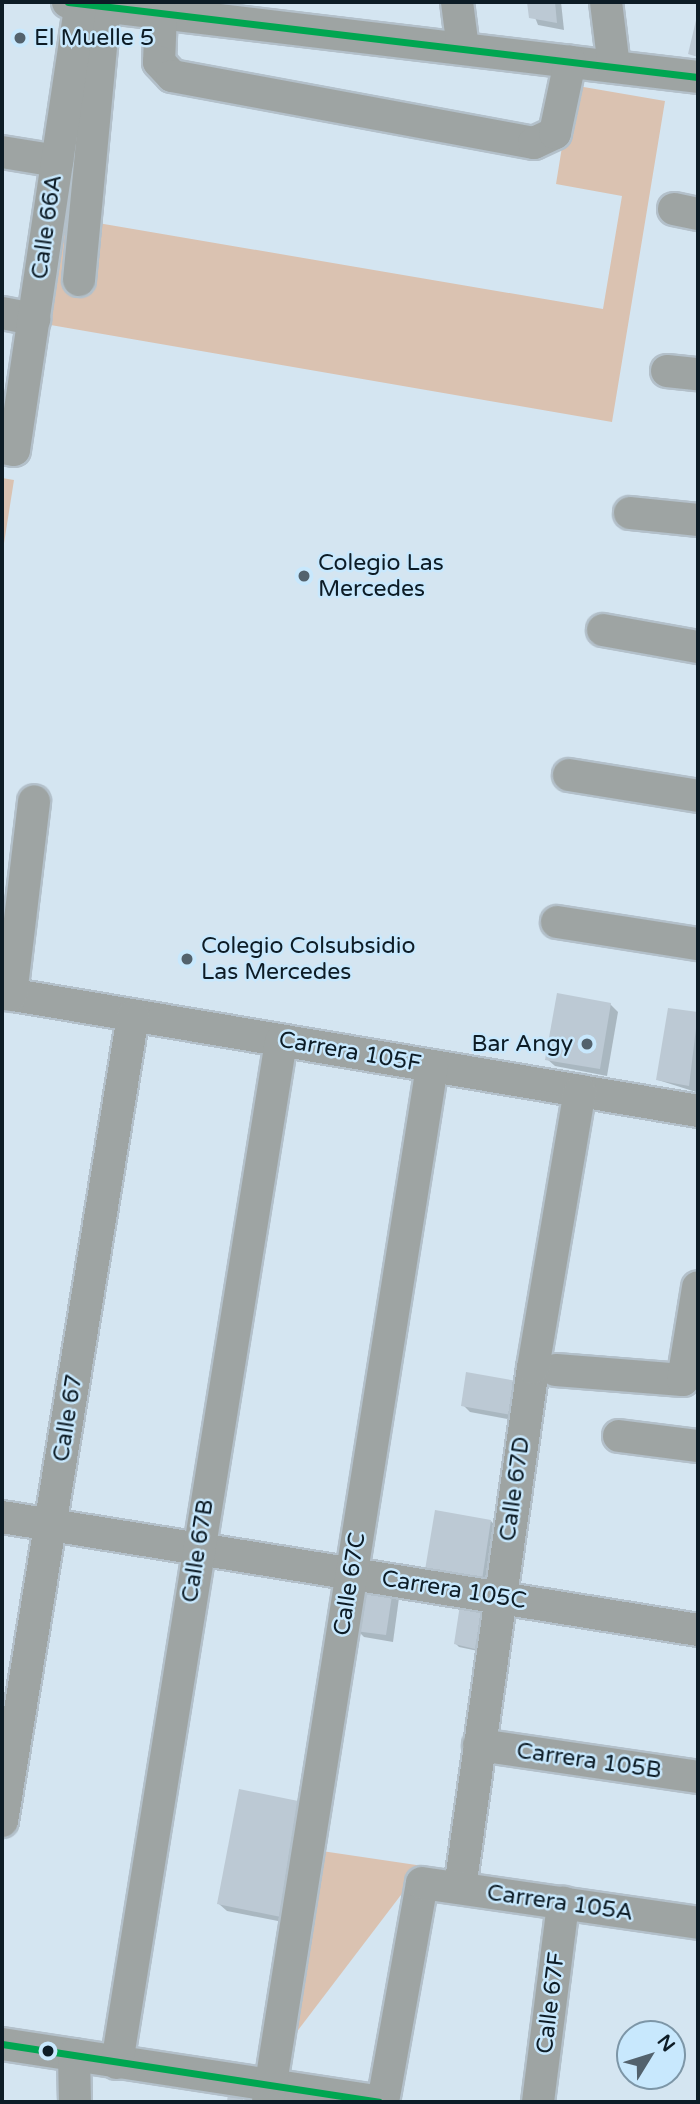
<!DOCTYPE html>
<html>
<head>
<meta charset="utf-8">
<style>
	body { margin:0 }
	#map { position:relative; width:700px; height:2104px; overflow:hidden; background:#d4e5f1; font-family:"Varela Round",sans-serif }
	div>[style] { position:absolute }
	.green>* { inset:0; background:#dac2b1 }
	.shadow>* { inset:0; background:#0003 }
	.building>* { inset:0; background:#bcc9d4 }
	.roads { filter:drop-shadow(2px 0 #b3c0ca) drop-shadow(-2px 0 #b3c0ca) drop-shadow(0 2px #b3c0ca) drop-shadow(0 -2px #b3c0ca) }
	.minor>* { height:32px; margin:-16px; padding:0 16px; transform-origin:16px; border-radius:16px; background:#9ea4a3 }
	.bus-1>* { height:7px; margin:-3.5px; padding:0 3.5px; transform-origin:3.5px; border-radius:3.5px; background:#00a651 }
	.dots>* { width:19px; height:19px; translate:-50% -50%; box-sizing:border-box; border:4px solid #c8e8fd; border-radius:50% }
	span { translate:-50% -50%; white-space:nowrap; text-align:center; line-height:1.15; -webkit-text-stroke:5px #c8e8fd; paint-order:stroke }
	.poi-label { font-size:23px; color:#0d1c26 }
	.left { translate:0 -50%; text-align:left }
	.right { translate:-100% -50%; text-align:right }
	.street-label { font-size:23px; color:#0d1c26 }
	.frame { position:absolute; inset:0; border:4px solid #0d1c26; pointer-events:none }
	.north { position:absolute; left:616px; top:2020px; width:70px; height:70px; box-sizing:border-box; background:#c8e8fd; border:2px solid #7d96a7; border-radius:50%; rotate:52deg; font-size:19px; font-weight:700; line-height:28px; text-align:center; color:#0d1c26 }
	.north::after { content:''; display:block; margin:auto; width:24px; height:32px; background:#53626d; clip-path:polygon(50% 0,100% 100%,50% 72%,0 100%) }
</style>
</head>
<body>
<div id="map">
	<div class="green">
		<div style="clip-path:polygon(572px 85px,665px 101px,612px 422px,39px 323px,57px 216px,603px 309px,622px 196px,556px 184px)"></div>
		<div style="clip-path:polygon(2px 478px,14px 480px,2px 556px)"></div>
		<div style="clip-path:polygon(315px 1850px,423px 1866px,286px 2046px)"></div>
	</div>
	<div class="shadow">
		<div style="clip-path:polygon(529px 2px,561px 2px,564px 30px,538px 25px)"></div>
		<div style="clip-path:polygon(610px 1004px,618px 1012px,607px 1076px,555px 1066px,547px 1059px)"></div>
		<div style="clip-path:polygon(669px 1010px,698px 1014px,696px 1092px,658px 1080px)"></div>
		<div style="clip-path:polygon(516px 1383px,518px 1421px,470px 1412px,463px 1405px)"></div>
		<div style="clip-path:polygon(491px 1521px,498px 1529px,489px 1586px,434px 1577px)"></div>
		<div style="clip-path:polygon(392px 1591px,399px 1598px,393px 1642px,364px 1637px,357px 1630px)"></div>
		<div style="clip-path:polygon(481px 1611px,478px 1651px,459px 1647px,456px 1644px)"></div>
		<div style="clip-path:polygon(302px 1804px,288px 1923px,227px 1911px,219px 1904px)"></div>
	</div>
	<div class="building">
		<div style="clip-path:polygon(527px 2px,555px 2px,557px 23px,529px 18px)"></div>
		<div style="clip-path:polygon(697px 16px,698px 17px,698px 57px,688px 54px)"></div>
		<div style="clip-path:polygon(557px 993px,611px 1003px,600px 1069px,545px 1060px)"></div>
		<div style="clip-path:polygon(668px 1008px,698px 1012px,689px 1086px,656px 1080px)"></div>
		<div style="clip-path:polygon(466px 1372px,517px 1381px,511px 1415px,461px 1406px)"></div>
		<div style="clip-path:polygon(435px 1510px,491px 1520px,482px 1580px,425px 1570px)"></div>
		<div style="clip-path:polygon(362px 1584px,393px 1589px,386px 1635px,355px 1631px)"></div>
		<div style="clip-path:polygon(460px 1605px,482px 1609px,475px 1649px,454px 1644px)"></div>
		<div style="clip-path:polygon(239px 1789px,303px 1802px,281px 1917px,217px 1904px)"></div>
		<div style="clip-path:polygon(228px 2093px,243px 2094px,243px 2102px,227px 2102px)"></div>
	</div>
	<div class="roads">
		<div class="minor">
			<div style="left:68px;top:2px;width:634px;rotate:6.79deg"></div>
			<div style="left:457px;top:2px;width:47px;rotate:82.7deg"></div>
			<div style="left:606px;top:2px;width:65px;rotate:83deg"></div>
			<div style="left:161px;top:13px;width:49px;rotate:92.3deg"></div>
			<div style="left:159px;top:62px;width:19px;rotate:47deg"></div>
			<div style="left:172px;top:76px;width:368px;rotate:10.5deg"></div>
			<div style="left:534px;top:143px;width:23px;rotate:-25deg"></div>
			<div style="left:555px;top:133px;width:73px;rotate:-78.1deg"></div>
			<div style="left:2px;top:152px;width:56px;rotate:9.3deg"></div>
			<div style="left:674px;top:209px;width:25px;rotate:12deg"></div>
			<div style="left:79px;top:280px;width:274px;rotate:-84.6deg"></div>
			<div style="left:2px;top:313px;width:33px;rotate:11deg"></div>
			<div style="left:667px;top:371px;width:31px;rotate:6deg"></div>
			<div style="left:2px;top:448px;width:12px;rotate:9deg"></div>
			<div style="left:14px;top:450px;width:451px;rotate:-81.5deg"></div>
			<div style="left:630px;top:513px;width:68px;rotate:5.9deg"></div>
			<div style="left:603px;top:630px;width:97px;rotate:10.1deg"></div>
			<div style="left:569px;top:775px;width:131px;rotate:9.2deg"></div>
			<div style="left:557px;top:922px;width:143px;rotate:8.9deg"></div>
			<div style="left:2px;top:993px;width:706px;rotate:9.62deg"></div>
			<div style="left:11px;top:995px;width:195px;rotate:-83.2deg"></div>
			<div style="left:556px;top:1370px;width:127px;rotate:4.5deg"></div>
			<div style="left:683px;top:1380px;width:94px;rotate:-80.8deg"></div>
			<div style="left:619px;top:1436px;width:80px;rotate:7.2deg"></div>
			<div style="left:2px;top:1517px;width:705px;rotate:9.22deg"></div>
			<div style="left:479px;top:1745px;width:221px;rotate:8.3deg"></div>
			<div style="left:2px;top:1821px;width:816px;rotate:-80.76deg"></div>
			<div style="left:460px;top:1888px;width:525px;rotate:-82.01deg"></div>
			<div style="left:533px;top:1368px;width:281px;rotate:-80.4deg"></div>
			<div style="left:2px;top:2044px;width:381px;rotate:8.7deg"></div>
			<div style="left:74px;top:2055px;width:47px;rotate:88.8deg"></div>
			<div style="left:117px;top:2063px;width:1035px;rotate:-80.88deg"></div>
			<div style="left:268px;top:2102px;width:1049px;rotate:-81deg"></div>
			<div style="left:383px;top:2102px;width:222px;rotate:-79.9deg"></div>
			<div style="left:422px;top:1883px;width:279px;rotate:8.2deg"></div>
			<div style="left:538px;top:2102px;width:201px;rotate:-82.8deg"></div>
		</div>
	</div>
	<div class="bus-1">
		<div style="left:68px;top:2px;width:634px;rotate:6.79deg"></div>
		<div style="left:2px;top:2044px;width:381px;rotate:8.7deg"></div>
	</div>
	<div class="dots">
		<div style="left:20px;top:38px;background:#53626d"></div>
		<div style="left:304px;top:576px;background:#53626d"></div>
		<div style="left:187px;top:959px;background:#53626d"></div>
		<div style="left:587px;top:1044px;background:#53626d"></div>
		<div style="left:48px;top:2051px;background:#0d1c26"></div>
	</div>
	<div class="poi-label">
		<span class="left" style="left:34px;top:38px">El Muelle 5</span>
		<span class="left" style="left:318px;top:576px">Colegio Las<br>Mercedes</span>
		<span class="left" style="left:201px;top:959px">Colegio Colsubsidio<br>Las Mercedes</span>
		<span class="right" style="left:573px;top:1044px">Bar Angy</span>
	</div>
	<div class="street-label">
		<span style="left:47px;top:227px;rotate:-82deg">Calle 66A</span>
		<span style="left:350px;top:1052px;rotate:10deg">Carrera 105F</span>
		<span style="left:68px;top:1418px;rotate:-81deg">Calle 67</span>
		<span style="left:515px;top:1489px;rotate:-82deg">Calle 67D</span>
		<span style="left:198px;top:1551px;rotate:-81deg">Calle 67B</span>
		<span style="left:350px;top:1584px;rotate:-81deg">Calle 67C</span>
		<span style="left:454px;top:1590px;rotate:9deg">Carrera 105C</span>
		<span style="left:589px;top:1761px;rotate:8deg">Carrera 105B</span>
		<span style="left:560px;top:1903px;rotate:8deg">Carrera 105A</span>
		<span style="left:551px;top:2003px;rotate:-83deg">Calle 67F</span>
	</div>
	<div class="frame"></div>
	<div class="north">N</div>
</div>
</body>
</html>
